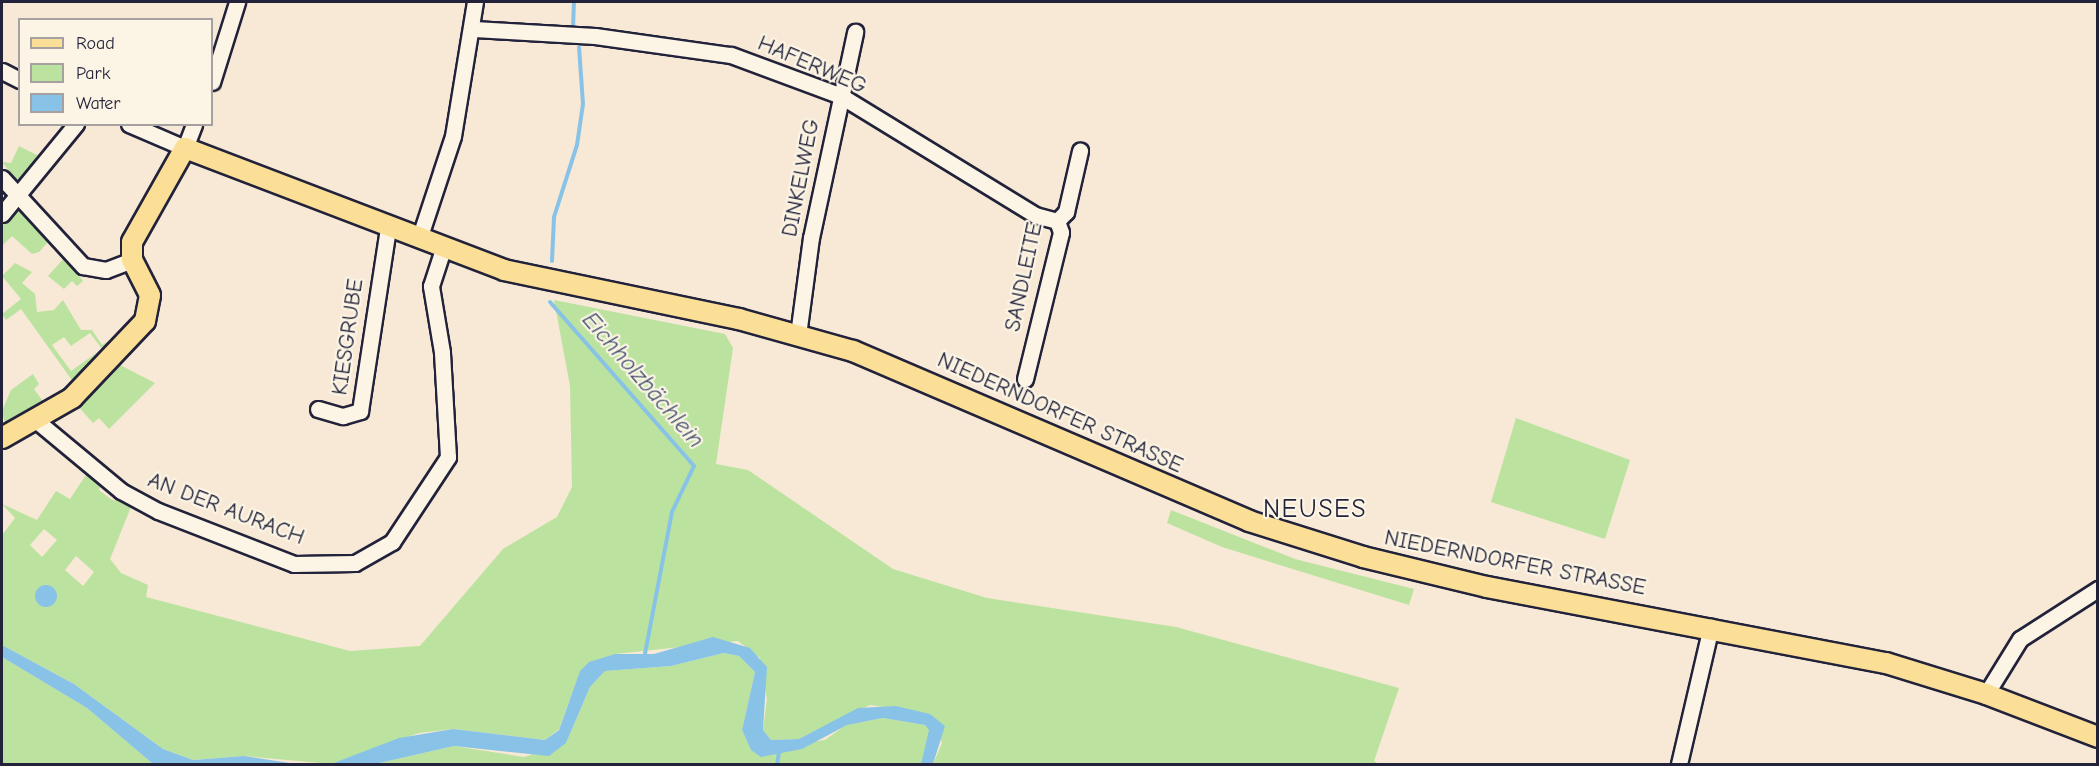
<!DOCTYPE html>
<html>
<head>
<meta charset="utf-8">
<style>
	body { margin:0 }
	#map { position:relative; width:2099px; height:766px; overflow:hidden; background:#f7e9d5; font-family:"Comic Neue",sans-serif }
	div>[style] { position:absolute }
	.green>* { inset:0; background:#bbe39f }
	.water>* { inset:0; background:#88c3e7 }
	.round { border-radius:50% }
	.stream>* { height:4px; margin:-2px; padding:0 2px; transform-origin:2px; border-radius:2px; background:#88c3e7 }
	.roads { filter:drop-shadow(2px 0 #22223b) drop-shadow(-2px 0 #22223b) drop-shadow(0 2px #22223b) drop-shadow(0 -2px #22223b) }
	.minor>* { height:15px; margin:-7.5px; padding:0 7.5px; transform-origin:7.5px; border-radius:7.5px; background:#fcf5e5 }
	.major>* { height:20px; margin:-10px; padding:0 10px; transform-origin:10px; border-radius:10px; background:#fbdf96 }
	span { translate:-50% -50%; white-space:nowrap; text-align:center; line-height:1.15; -webkit-text-stroke:4.5px #fcf5e5; paint-order:stroke }
	.street-label { font-size:22px; color:#22223b }
	.water-label { font-size:24px; color:#41526f; font-style:italic }
	.quarter-label { font-size:26px; color:#22223b; letter-spacing:1.5px }
	.frame { position:absolute; inset:0; border:3px solid #22223b; pointer-events:none }
	.legend { position:absolute; left:18px; top:18px; width:195px; height:108px; box-sizing:border-box; background:#fcf5e5; border:2px solid #a5a1a1; margin:0; padding:8px 10px; list-style:none; font-size:18px; color:#22223b }
	.legend li { display:flex; align-items:center; gap:12px; height:30px }
	.legend b { width:30px; border:2px solid #a5a1a1 }
</style>
</head>
<body>
<div id="map">
	<div class="green">
		<div style="clip-path:polygon(19px 146px,39px 156px,18px 182px,2px 162px,11px 163px)"></div>
		<div style="clip-path:polygon(13px 205px,48px 242px,39px 252px,32px 254px,12px 236px,2px 246px,2px 217px)"></div>
		<div style="clip-path:polygon(65px 257px,83px 281px,77px 286px,72px 281px,64px 289px,48px 276px)"></div>
		<div style="clip-path:polygon(evenodd,15px 263px,32px 272px,22px 283px,35px 294px,37px 312px,54px 310px,63px 300px,81px 330px,92px 330px,102px 345px,110px 340px,114px 347px,74px 383px,21px 309px,6px 320px,2px 314px,21px 299px,2px 276px,15px 263px,90px 333px,102px 349px,71px 371px,52px 345px,64px 337px,71px 346px,90px 333px)"></div>
		<div style="clip-path:polygon(evenodd,554px 300px,725px 334px,733px 348px,716px 464px,748px 470px,893px 569px,987px 598px,1176px 627px,1399px 688px,1374px 761px,1379px 764px,933px 764px,942px 743px,930px 714px,870px 705px,799px 739px,771px 740px,763px 730px,767px 699px,760px 658px,738px 641px,615px 654px,580px 672px,559px 729px,545px 740px,453px 729px,419px 733px,331px 764px,244px 756px,193px 760px,163px 749px,74px 684px,2px 645px,2px 535px,15px 518px,2px 504px,37px 520px,56px 491px,70px 499px,90px 469px,102px 480px,99px 490px,112px 500px,133px 502px,110px 559px,121px 573px,148px 585px,146px 597px,350px 651px,420px 646px,503px 549px,557px 517px,572px 487px,570px 386px,554px 300px,44px 529px,57px 540px,42px 557px,30px 545px,44px 529px,554px 300px,76px 556px,94px 572px,83px 586px,65px 570px,76px 556px)"></div>
		<div style="clip-path:polygon(118px 364px,155px 383px,109px 429px,99px 418px,93px 423px,76px 404px)"></div>
		<div style="clip-path:polygon(33px 374px,39px 384px,34px 389px,45px 404px,5px 424px,2px 411px,11px 390px)"></div>
		<div style="clip-path:polygon(1516px 418px,1630px 460px,1605px 539px,1491px 502px)"></div>
		<div style="clip-path:polygon(1171px 510px,1295px 559px,1414px 589px,1409px 605px,1222px 547px,1167px 523px)"></div>
		<div style="clip-path:polygon(724px 653px,739px 656px,755px 672px,742px 730px,751px 750px,825px 740px,846px 725px,883px 718px,925px 725px,930px 730px,927px 755px,921px 764px,375px 764px,454px 746px,524px 757px,566px 743px,590px 687px,605px 671px,671px 666px)"></div>
		<div style="clip-path:polygon(2px 657px,87px 708px,153px 764px,2px 764px)"></div>
	</div>
	<div class="water">
		<div class="round" style="left:35px;top:585px;width:22px;height:22px"></div>
		<div style="clip-path:polygon(713px 637px,750px 648px,767px 667px,763px 730px,771px 740px,799px 739px,858px 708px,896px 706px,930px 714px,945px 726px,933px 764px,921px 764px,929px 730px,925px 725px,883px 718px,847px 725px,802px 749px,761px 757px,751px 750px,742px 730px,755px 672px,739px 656px,724px 653px,671px 666px,605px 671px,590px 687px,566px 743px,549px 756px,454px 746px,375px 764px,331px 764px,399px 738px,453px 729px,545px 740px,559px 730px,580px 671px,589px 662px,615px 654px,654px 654px)"></div>
		<div style="clip-path:polygon(2px 645px,74px 684px,163px 749px,193px 760px,244px 756px,296px 764px,153px 764px,87px 708px,2px 657px)"></div>
	</div>
	<div class="stream">
		<div style="left:573px;top:29px;width:27px;rotate:-88deg"></div>
		<div style="left:552px;top:261px;width:44px;rotate:-87.4deg"></div>
		<div style="left:554px;top:217px;width:76px;rotate:-72.3deg"></div>
		<div style="left:577px;top:145px;width:41px;rotate:-81.7deg"></div>
		<div style="left:583px;top:104px;width:57px;rotate:-94deg"></div>
		<div style="left:550px;top:302px;width:218px;rotate:48.7deg"></div>
		<div style="left:694px;top:466px;width:51px;rotate:115.6deg"></div>
		<div style="left:672px;top:512px;width:150px;rotate:100.8deg"></div>
		<div style="left:777px;top:764px;width:11px;rotate:-80deg"></div>
	</div>
	<div class="roads">
		<div class="minor">
			<div style="left:474px;top:29px;width:121px;rotate:3.3deg"></div>
			<div style="left:595px;top:36px;width:137px;rotate:8deg"></div>
			<div style="left:731px;top:55px;width:117px;rotate:20.4deg"></div>
			<div style="left:841px;top:96px;width:228px;rotate:31.5deg"></div>
			<div style="left:1035px;top:215px;width:23px;rotate:15deg"></div>
			<div style="left:2px;top:71px;width:20px;rotate:27deg"></div>
			<div style="left:212px;top:82px;width:84px;rotate:-72.6deg"></div>
			<div style="left:129px;top:124px;width:61px;rotate:23.2deg"></div>
			<div style="left:185px;top:148px;width:26px;rotate:-69deg"></div>
			<div style="left:2px;top:178px;width:120px;rotate:47.4deg"></div>
			<div style="left:83px;top:266px;width:23px;rotate:10deg"></div>
			<div style="left:106px;top:270px;width:28px;rotate:-21deg"></div>
			<div style="left:2px;top:214px;width:117px;rotate:-50.6deg"></div>
			<div style="left:419px;top:239px;width:108px;rotate:-71.7deg"></div>
			<div style="left:453px;top:136px;width:136px;rotate:-80.7deg"></div>
			<div style="left:798px;top:335px;width:98px;rotate:-82.4deg"></div>
			<div style="left:811px;top:238px;width:211px;rotate:-77.9deg"></div>
			<div style="left:1025px;top:379px;width:151px;rotate:-76.2deg"></div>
			<div style="left:1061px;top:232px;width:12px;rotate:-110deg"></div>
			<div style="left:1057px;top:221px;width:13px;rotate:-45deg"></div>
			<div style="left:1066px;top:212px;width:63px;rotate:-77.1deg"></div>
			<div style="left:318px;top:409px;width:26px;rotate:16deg"></div>
			<div style="left:343px;top:416px;width:18px;rotate:-16deg"></div>
			<div style="left:360px;top:411px;width:186px;rotate:-81.3deg"></div>
			<div style="left:38px;top:422px;width:108px;rotate:39.7deg"></div>
			<div style="left:121px;top:491px;width:42px;rotate:28.4deg"></div>
			<div style="left:158px;top:511px;width:146px;rotate:21.3deg"></div>
			<div style="left:294px;top:564px;width:61px;rotate:-0.9deg"></div>
			<div style="left:355px;top:563px;width:43px;rotate:-29.6deg"></div>
			<div style="left:392px;top:542px;width:102px;rotate:-56.6deg"></div>
			<div style="left:448px;top:457px;width:105px;rotate:-93.3deg"></div>
			<div style="left:442px;top:352px;width:67px;rotate:-99.5deg"></div>
			<div style="left:431px;top:286px;width:40px;rotate:-72deg"></div>
			<div style="left:1986px;top:694px;width:65px;rotate:-58.3deg"></div>
			<div style="left:2020px;top:639px;width:93px;rotate:-32.7deg"></div>
			<div style="left:1679px;top:764px;width:141px;rotate:-76.9deg"></div>
		</div>
		<div class="major">
			<div style="left:2px;top:438px;width:81px;rotate:-29.7deg"></div>
			<div style="left:72px;top:398px;width:106px;rotate:-46.5deg"></div>
			<div style="left:145px;top:321px;width:26px;rotate:-79deg"></div>
			<div style="left:150px;top:295px;width:39px;rotate:-117deg"></div>
			<div style="left:132px;top:260px;width:18px;rotate:-90deg"></div>
			<div style="left:132px;top:242px;width:108px;rotate:-60.6deg"></div>
			<div style="left:185px;top:148px;width:342px;rotate:20.9deg"></div>
			<div style="left:504px;top:270px;width:240px;rotate:11.8deg"></div>
			<div style="left:739px;top:319px;width:118px;rotate:15.7deg"></div>
			<div style="left:853px;top:351px;width:431px;rotate:23.2deg"></div>
			<div style="left:1249px;top:521px;width:120px;rotate:17.5deg"></div>
			<div style="left:1363px;top:557px;width:128px;rotate:13.6deg"></div>
			<div style="left:1487px;top:587px;width:406px;rotate:10.8deg"></div>
			<div style="left:1886px;top:663px;width:105px;rotate:17.2deg"></div>
			<div style="left:1986px;top:694px;width:120px;rotate:21deg"></div>
		</div>
	</div>
	<div class="street-label">
		<span style="left:812px;top:65px;rotate:23deg">HAFERWEG</span>
		<span style="left:801px;top:178px;rotate:-79deg">DINKELWEG</span>
		<span style="left:1024px;top:277px;rotate:-78deg">SANDLEITE</span>
		<span style="left:348px;top:337px;rotate:-82deg">KIESGRUBE</span>
		<span style="left:1060px;top:413px;rotate:24deg">NIEDERNDORFER STRASSE</span>
		<span style="left:226px;top:509px;rotate:21deg">AN DER AURACH</span>
		<span style="left:1515px;top:563px;rotate:11deg">NIEDERNDORFER STRASSE</span>
	</div>
	<div class="water-label">
		<span style="left:643px;top:380px;rotate:49deg">Eichholzbächlein</span>
	</div>
	<div class="quarter-label">
		<span style="left:1315px;top:510px">NEUSES</span>
	</div>
	<div class="frame"></div>
	<ul class="legend">
	<li><b style="height:8px;background:#fbdf96"></b>Road</li>
	<li><b style="height:16px;background:#bbe39f"></b>Park</li>
	<li><b style="height:16px;background:#88c3e7"></b>Water</li>
	</ul>
</div>
</body>
</html>
